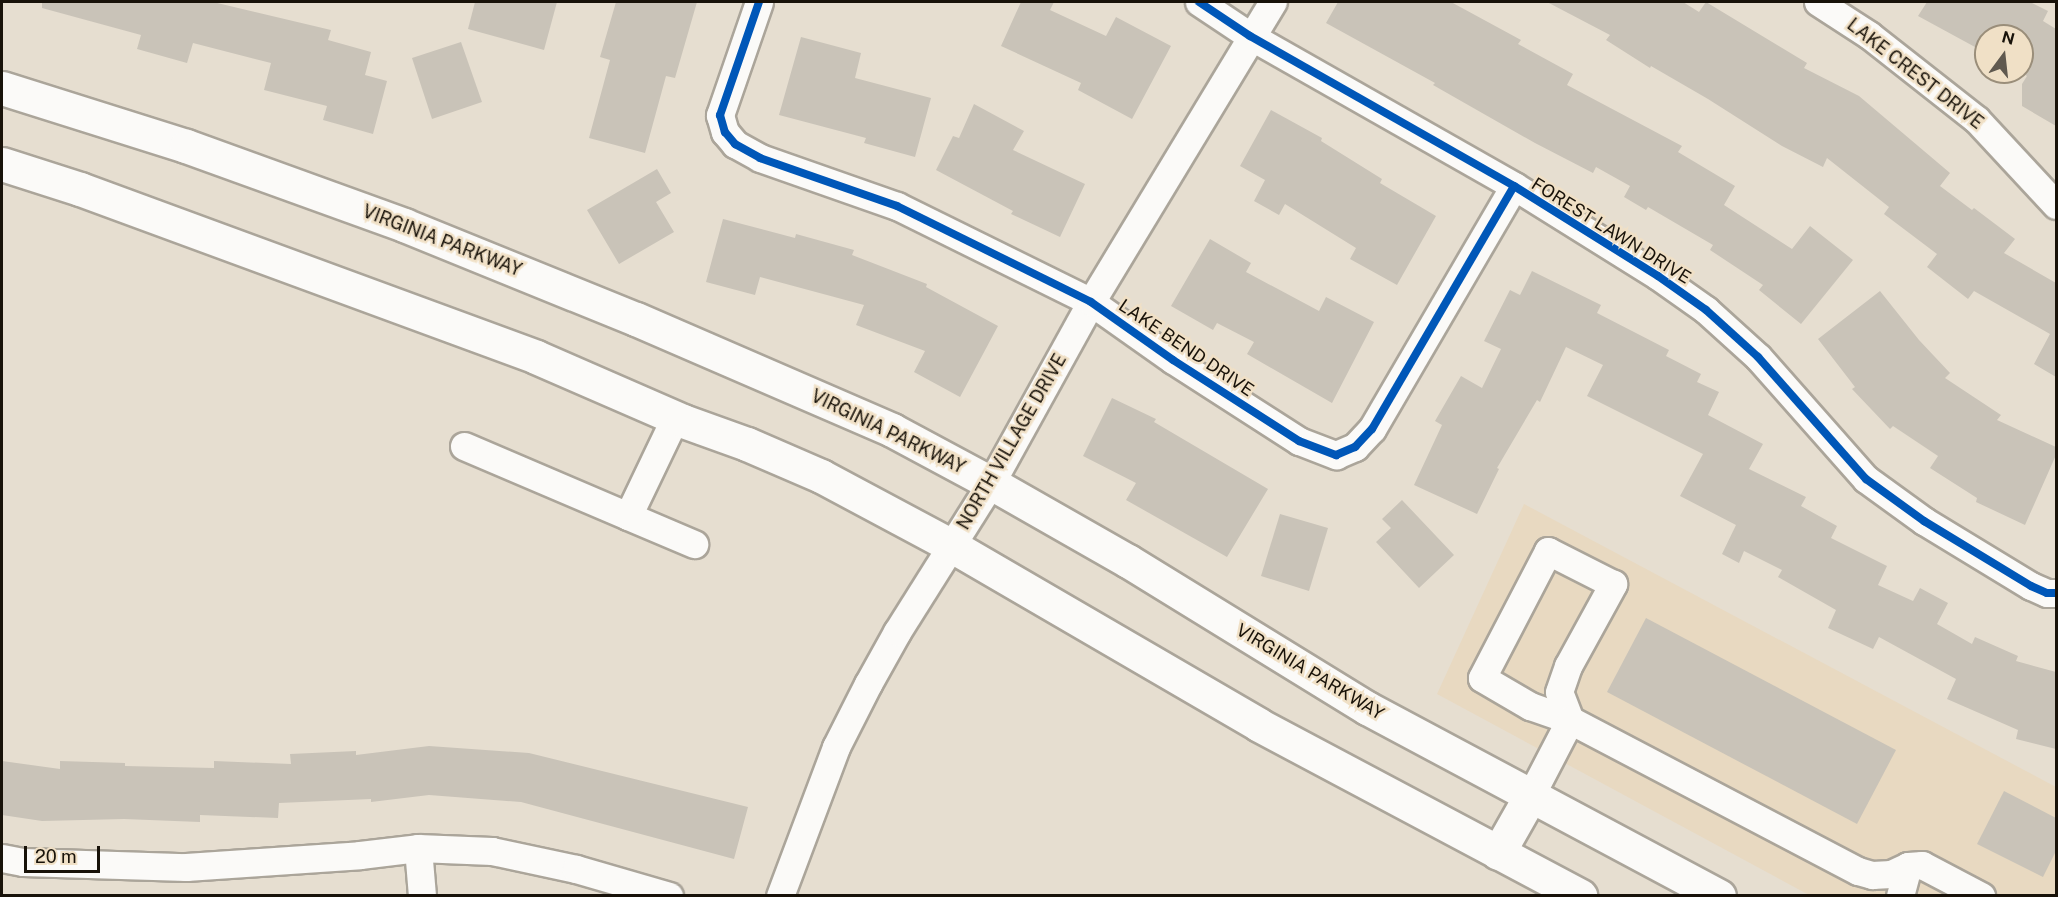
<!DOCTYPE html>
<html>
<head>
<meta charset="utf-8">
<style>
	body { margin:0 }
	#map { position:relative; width:2058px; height:897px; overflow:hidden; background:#e6ded0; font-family:"Public Sans",sans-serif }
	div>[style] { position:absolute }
	.built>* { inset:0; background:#e8d9c1 }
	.building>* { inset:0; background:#c9c3b8 }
	.roads { filter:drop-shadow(2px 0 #aba59a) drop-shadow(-2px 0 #aba59a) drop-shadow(0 2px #aba59a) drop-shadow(0 -2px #aba59a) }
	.minor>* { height:27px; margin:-13.5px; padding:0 13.5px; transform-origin:13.5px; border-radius:13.5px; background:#fbfaf8 }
	.major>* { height:33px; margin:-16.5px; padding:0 16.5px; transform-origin:16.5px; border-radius:16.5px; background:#fbfaf8 }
	.cycleway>* { height:8px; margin:-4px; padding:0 4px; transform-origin:4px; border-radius:4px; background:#0057b8 }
	span { translate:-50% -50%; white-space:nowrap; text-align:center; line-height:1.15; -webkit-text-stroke:5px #f0e0c6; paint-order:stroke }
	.street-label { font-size:18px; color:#181209 }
	.frame { position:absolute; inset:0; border:3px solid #181209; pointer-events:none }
	.north { position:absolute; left:1974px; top:24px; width:60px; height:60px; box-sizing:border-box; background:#f0e0c6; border:2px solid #9a8e7a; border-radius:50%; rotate:15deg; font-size:16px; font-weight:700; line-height:24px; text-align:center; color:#181209 }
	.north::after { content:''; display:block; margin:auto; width:21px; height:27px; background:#60594f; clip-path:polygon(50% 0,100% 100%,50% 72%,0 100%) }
	.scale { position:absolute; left:24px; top:846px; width:76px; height:27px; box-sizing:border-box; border:3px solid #181209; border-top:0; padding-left:8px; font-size:18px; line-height:21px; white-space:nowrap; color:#181209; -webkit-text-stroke:4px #f0e0c6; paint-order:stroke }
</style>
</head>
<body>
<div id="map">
	<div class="built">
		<div style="clip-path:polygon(1524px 504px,2056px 787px,2056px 895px,1809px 895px,1437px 694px)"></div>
	</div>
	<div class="building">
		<div style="clip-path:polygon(42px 2px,213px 2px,331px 30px,328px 40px,371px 52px,365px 75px,387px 81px,373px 134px,323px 120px,327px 106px,264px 90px,271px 63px,193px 43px,187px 63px,137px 49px,141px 35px,42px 8px)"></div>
		<div style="clip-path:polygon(475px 2px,557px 2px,544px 50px,468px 29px)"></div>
		<div style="clip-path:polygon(616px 2px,697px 2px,675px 78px,666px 76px,645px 153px,589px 138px,610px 60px,600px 57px)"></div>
		<div style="clip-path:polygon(1021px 2px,1054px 2px,1050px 10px,1106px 36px,1116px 17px,1171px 46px,1132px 119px,1078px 90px,1081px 83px,1001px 46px)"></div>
		<div style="clip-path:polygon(1338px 2px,1451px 2px,1521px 40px,1518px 44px,1573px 74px,1567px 85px,1682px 146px,1678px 152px,1735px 186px,1724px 205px,1792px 249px,1810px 226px,1853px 260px,1801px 324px,1759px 290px,1763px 285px,1710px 250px,1713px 245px,1648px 207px,1646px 210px,1624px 197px,1630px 186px,1596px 167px,1593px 173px,1535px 143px,1433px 85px,1435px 83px,1326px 23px)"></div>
		<div style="clip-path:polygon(1547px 2px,1683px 2px,1699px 12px,1706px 2px,1807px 63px,1804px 68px,1859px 96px,1950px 173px,1940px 186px,1972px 210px,1974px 208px,2015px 239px,2004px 253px,2056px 283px,2056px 377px,2034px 364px,2050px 334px,1974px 291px,1968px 299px,1927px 267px,1937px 254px,1884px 214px,1889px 207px,1827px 158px,1823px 167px,1782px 146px,1708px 99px,1651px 66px,1650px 68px,1606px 40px,1610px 35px)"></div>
		<div style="clip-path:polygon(1927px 2px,2030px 2px,2048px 11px,2043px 21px,2056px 29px,2056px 126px,2022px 106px,2022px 84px,2027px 76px,2020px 72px,2022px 72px,2022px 36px,1986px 36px,1986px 53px,1918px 16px)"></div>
		<div style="clip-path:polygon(801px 37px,861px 53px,855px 78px,931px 98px,915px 157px,864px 143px,866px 138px,779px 115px)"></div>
		<div style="clip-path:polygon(461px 42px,482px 102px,432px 119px,412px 58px)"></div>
		<div style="clip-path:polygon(974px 104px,1024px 131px,1013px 150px,1085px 184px,1060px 237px,1011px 214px,1013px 211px,936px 170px,953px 136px,959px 138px)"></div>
		<div style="clip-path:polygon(1271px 110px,1322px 138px,1321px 141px,1382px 179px,1380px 183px,1436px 216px,1397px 285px,1350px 259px,1356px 248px,1285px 204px,1279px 215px,1254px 201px,1265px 180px,1240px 166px)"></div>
		<div style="clip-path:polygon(657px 169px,671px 193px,656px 202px,674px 232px,619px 264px,587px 210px)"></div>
		<div style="clip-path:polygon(723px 219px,795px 238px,796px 234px,854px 250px,852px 255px,927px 284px,926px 287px,998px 326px,960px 397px,914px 372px,925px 351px,856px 325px,864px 305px,760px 277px,755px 295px,706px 282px)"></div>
		<div style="clip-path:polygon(1210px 239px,1251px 263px,1246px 272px,1319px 311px,1326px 297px,1374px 322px,1332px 403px,1247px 354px,1254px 342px,1217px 323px,1213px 330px,1171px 306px)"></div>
		<div style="clip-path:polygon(1532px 271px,1601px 305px,1597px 313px,1669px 350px,1666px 356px,1701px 374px,1697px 382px,1719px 392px,1708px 415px,1763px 444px,1749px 469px,1806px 497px,1801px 506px,1837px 526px,1831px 538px,1887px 566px,1878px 585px,1913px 601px,1920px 588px,1948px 603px,1937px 624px,1972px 644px,1975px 637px,2018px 656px,2016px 661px,2056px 672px,2056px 749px,2016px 739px,2018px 730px,1947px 699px,1956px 679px,1879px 637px,1873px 649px,1828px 628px,1836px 610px,1778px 577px,1782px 570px,1744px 551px,1739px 563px,1722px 554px,1736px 525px,1680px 496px,1703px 454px,1587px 396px,1603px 365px,1566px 347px,1540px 402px,1537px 400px,1497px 468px,1499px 469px,1477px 514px,1414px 485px,1442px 425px,1435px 421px,1461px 376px,1482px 388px,1501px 349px,1484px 341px,1510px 290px,1520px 295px)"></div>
		<div style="clip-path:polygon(1880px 291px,1919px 340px,1950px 373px,1945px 378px,2001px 415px,1997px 420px,2056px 447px,2056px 455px,2025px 525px,1976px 502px,1977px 498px,1930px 468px,1938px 456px,1893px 426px,1890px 429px,1852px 389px,1855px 387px,1818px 339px)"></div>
		<div style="clip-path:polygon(1112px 398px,1156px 419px,1154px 422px,1268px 489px,1227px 557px,1126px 500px,1136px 483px,1083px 456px)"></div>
		<div style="clip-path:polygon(1402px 500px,1454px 555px,1419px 588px,1376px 542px,1391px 528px,1382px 519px)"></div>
		<div style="clip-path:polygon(1280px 514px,1328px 528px,1309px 591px,1261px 576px)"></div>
		<div style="clip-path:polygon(1646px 618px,1896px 750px,1857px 824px,1607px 692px)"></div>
		<div style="clip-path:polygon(429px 746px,529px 753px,748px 807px,734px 859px,521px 802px,429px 795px,371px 802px,371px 799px,279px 803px,278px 818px,200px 815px,200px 822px,124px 819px,42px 821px,2px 815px,2px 761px,60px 769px,60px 761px,125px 763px,125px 766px,214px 768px,214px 761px,291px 764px,290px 754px,356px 751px,356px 755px)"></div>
		<div style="clip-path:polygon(2004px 791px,2056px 818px,2056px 851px,2043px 877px,1977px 844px)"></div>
	</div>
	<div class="roads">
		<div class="minor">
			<div style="left:759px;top:2px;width:120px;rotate:109deg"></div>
			<div style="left:720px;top:115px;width:18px;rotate:74deg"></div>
			<div style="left:725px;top:132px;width:16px;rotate:50deg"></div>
			<div style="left:735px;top:144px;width:29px;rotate:29deg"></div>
			<div style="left:760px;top:158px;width:145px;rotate:19.3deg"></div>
			<div style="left:897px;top:206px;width:216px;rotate:26.3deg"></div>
			<div style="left:1091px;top:302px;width:100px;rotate:35.3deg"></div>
			<div style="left:1173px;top:360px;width:150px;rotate:32.7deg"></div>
			<div style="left:1299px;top:441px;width:40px;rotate:21deg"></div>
			<div style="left:1336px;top:455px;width:21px;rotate:-23deg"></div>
			<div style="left:1355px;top:447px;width:25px;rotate:-47deg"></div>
			<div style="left:1372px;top:429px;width:281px;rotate:-59.7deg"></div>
			<div style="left:1199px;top:2px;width:61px;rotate:33.7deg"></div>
			<div style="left:1250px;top:36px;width:304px;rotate:29.6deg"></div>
			<div style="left:1514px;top:186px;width:170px;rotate:32deg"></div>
			<div style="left:1658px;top:276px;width:59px;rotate:35.3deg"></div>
			<div style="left:1706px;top:310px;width:70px;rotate:42.1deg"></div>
			<div style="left:1758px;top:357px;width:163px;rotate:48.5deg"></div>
			<div style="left:1866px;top:479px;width:72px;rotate:35.9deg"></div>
			<div style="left:1924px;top:521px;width:125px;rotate:31.3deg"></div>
			<div style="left:2031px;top:586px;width:17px;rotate:24deg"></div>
			<div style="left:2047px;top:593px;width:9px"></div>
			<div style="left:1818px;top:2px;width:61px;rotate:32.9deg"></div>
			<div style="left:1869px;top:35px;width:137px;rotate:38.2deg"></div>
			<div style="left:1977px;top:120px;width:116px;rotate:47.1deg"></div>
			<div style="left:464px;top:446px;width:178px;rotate:23.1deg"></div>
			<div style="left:628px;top:516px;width:109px;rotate:-64.4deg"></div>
			<div style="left:628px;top:516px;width:72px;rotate:23deg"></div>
			<div style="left:1570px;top:720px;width:30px;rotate:-111deg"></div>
			<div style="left:1559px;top:692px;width:28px;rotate:-71deg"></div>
			<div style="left:1568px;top:666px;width:94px;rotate:-61.2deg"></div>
			<div style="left:1613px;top:584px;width:73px;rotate:-153.1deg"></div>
			<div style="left:1548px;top:551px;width:143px;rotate:117.5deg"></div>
			<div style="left:1482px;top:678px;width:56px;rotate:30.3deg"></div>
			<div style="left:1530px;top:706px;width:42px;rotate:19.3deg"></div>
			<div style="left:1570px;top:720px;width:325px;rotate:27.7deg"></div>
			<div style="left:1858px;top:871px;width:15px;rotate:16deg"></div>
			<div style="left:1872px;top:875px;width:19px;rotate:-3deg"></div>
			<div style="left:1891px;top:874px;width:19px;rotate:-25deg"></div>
			<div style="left:1531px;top:795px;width:85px;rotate:-62.5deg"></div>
			<div style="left:418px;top:848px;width:48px;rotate:85.2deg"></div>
			<div style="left:2px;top:858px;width:21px;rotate:11deg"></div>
			<div style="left:23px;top:862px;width:163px;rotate:1.8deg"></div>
			<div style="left:186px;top:867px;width:174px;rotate:-3.9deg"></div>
			<div style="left:360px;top:855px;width:58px;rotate:-6.9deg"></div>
			<div style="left:418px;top:848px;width:74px;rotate:2.3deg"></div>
			<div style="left:492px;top:851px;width:86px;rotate:12.1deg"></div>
			<div style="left:576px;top:869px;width:97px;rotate:16.2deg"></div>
			<div style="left:780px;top:896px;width:159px;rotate:-69.4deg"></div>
			<div style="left:836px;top:747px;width:71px;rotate:-63.1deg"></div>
			<div style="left:868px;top:684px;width:60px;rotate:-60.9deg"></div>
			<div style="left:897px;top:632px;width:176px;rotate:-57.8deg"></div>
			<div style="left:991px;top:483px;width:207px;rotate:-61.1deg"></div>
			<div style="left:1091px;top:302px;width:351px;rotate:-58.8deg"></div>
			<div style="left:1900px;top:896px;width:31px;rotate:-75deg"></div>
			<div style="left:1908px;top:866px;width:14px;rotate:-4deg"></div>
			<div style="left:1922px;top:865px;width:67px;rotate:27.7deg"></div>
		</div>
		<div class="major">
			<div style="left:2px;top:88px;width:193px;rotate:17.5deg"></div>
			<div style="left:186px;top:146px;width:232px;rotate:19.9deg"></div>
			<div style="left:404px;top:225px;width:250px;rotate:22.1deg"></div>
			<div style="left:636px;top:319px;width:279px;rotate:23.4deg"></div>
			<div style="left:892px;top:430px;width:112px;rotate:28.2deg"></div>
			<div style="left:991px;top:483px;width:158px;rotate:29.7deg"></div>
			<div style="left:1128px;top:561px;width:281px;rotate:31.6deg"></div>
			<div style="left:1367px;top:708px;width:399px;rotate:28.1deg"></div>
			<div style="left:2px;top:164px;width:82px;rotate:17.8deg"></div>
			<div style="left:80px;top:189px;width:486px;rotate:20.2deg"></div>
			<div style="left:536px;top:357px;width:160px;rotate:23.5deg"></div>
			<div style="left:683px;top:421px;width:68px;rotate:19.8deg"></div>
			<div style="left:747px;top:444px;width:81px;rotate:23.4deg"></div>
			<div style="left:821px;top:476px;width:149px;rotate:28.1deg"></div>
			<div style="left:952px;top:546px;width:355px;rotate:30.2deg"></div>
			<div style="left:1259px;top:725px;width:364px;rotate:28deg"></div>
			<div style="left:1498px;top:853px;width:67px;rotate:-60.4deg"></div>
		</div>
	</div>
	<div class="cycleway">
		<div style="left:759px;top:2px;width:120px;rotate:109deg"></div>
		<div style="left:720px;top:115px;width:18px;rotate:74deg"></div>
		<div style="left:725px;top:132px;width:16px;rotate:50deg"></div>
		<div style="left:735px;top:144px;width:29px;rotate:29deg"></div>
		<div style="left:760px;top:158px;width:145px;rotate:19.3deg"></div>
		<div style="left:897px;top:206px;width:216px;rotate:26.3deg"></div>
		<div style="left:1091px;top:302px;width:100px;rotate:35.3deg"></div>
		<div style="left:1173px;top:360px;width:150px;rotate:32.7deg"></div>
		<div style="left:1299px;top:441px;width:40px;rotate:21deg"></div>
		<div style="left:1336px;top:455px;width:21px;rotate:-23deg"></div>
		<div style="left:1355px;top:447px;width:25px;rotate:-47deg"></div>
		<div style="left:1372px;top:429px;width:281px;rotate:-59.7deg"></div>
		<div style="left:1199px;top:2px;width:61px;rotate:33.7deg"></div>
		<div style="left:1250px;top:36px;width:304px;rotate:29.6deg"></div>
		<div style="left:1514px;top:186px;width:170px;rotate:32deg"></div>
		<div style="left:1658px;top:276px;width:59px;rotate:35.3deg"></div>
		<div style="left:1706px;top:310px;width:70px;rotate:42.1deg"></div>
		<div style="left:1758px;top:357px;width:163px;rotate:48.5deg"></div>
		<div style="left:1866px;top:479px;width:72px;rotate:35.9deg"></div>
		<div style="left:1924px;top:521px;width:125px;rotate:31.3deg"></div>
		<div style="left:2031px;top:586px;width:17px;rotate:24deg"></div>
		<div style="left:2047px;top:593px;width:9px"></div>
	</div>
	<div class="street-label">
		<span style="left:1915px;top:74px;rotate:38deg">LAKE CREST DRIVE</span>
		<span style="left:1611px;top:231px;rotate:32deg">FOREST LAWN DRIVE</span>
		<span style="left:442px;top:241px;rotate:21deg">VIRGINIA PARKWAY</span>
		<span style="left:1186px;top:348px;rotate:34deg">LAKE BEND DRIVE</span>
		<span style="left:888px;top:432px;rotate:26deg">VIRGINIA PARKWAY</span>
		<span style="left:1012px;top:442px;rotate:-60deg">NORTH VILLAGE DRIVE</span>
		<span style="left:1310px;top:672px;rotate:31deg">VIRGINIA PARKWAY</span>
	</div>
	<div class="frame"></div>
	<div class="north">N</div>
	<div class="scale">20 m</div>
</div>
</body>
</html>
